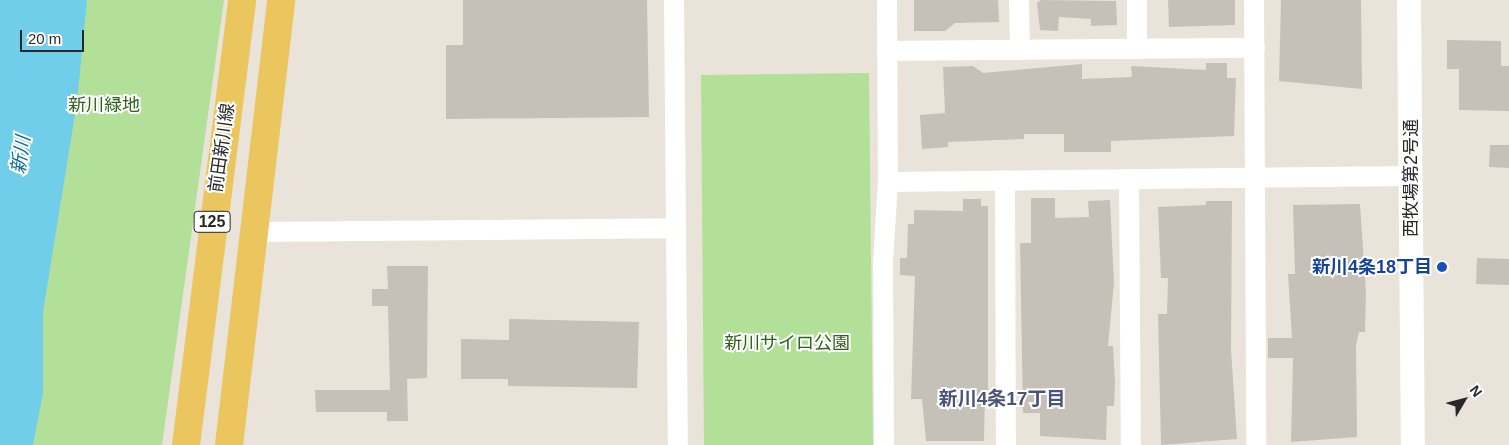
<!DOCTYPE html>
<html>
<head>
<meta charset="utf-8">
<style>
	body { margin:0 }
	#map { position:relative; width:1509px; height:445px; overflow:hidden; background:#eae3da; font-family:Arial,"Noto Sans JP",sans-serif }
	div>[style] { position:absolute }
	.green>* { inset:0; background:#b3e098 }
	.water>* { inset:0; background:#70ceea }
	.building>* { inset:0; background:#c5c1b9 }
	.minor>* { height:20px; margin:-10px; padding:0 10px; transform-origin:10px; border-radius:10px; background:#fff }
	.tertiary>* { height:24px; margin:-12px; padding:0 12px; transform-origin:12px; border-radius:12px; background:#fff }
	.primary>* { height:28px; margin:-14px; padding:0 14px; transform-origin:14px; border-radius:14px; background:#ebc55e }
	.dots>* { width:14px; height:14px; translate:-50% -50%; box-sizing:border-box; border:2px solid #fff; border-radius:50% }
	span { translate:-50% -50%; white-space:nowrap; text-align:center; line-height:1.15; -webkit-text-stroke:4px #fff; paint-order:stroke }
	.shield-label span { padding:1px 4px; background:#fff; border:1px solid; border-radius:4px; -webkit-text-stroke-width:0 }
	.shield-label { font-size:16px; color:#282828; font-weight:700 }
	.park-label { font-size:18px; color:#2d621c }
	.street-label { font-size:18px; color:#282828 }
	.transit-label { font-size:18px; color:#164399; font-weight:700 }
	.right { translate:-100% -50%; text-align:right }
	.water-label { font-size:19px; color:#116c93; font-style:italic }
	.neighbourhood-label { font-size:19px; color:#4b5477; font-weight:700 }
	.north { position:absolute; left:1439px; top:375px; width:50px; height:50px; -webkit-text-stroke:4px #fff; paint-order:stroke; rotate:53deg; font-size:14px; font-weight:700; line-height:20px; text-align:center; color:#282828 }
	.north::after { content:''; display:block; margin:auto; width:18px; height:22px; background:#282828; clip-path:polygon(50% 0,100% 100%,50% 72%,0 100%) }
	.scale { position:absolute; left:20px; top:30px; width:64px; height:22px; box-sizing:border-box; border:2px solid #282828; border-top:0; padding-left:6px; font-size:15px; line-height:18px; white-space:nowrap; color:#282828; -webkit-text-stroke:4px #fff; paint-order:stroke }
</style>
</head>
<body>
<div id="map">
	<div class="green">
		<div style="clip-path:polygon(0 0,224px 0,162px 445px,0 445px)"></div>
		<div style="clip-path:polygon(869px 73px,873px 445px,704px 445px,701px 75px)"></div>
	</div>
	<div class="water">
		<div style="clip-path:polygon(0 0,87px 0,77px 102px,43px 312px,43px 393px,33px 445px,0 445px)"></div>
	</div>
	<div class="building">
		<div style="clip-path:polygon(463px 0,647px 0,649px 117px,446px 119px,446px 45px,463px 45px)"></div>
		<div style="clip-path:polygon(914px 0,998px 0,999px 22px,955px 23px,945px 31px,914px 31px)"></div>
		<div style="clip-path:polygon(1041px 0,1116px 1px,1117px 25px,1091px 26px,1091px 19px,1059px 17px,1058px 31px,1040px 30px,1037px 3px)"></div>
		<div style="clip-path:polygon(1168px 0,1235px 0,1235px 25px,1169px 27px)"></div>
		<div style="clip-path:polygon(1281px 0,1361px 0,1362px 89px,1279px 81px)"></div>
		<div style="clip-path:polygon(1447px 40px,1501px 41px,1501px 66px,1509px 66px,1509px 111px,1459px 110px,1459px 69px,1447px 69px)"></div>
		<div style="clip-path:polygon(1206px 63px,1227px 63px,1227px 78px,1236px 78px,1234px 136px,1111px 141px,1111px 152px,1064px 152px,1064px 134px,1024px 134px,1024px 139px,948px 142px,948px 147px,922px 149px,920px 115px,945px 113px,943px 67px,973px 66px,983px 73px,1082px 64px,1082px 79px,1132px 77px,1131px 66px,1206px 70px)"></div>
		<div style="clip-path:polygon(1490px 145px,1509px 145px,1509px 168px,1489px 167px)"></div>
		<div style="clip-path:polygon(1031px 198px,1055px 198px,1055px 218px,1089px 217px,1088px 201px,1110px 200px,1114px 283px,1108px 346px,1113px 346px,1115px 381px,1114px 406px,1107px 406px,1106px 440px,1040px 436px,1040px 413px,1023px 413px,1020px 243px,1031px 243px)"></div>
		<div style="clip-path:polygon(963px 199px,981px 199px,981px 206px,988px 206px,988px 391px,985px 391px,984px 441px,926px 441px,922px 399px,911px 399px,915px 276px,900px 275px,900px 258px,907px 258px,908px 224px,914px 224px,914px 210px,963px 211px)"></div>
		<div style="clip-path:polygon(1206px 201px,1232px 201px,1231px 350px,1237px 439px,1161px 445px,1158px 314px,1167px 314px,1168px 278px,1161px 278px,1158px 207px,1206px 205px)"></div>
		<div style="clip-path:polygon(1360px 204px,1366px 292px,1365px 332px,1359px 332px,1356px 345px,1357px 437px,1291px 442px,1293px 358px,1268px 358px,1268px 338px,1292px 338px,1288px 274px,1295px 274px,1293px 205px)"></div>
		<div style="clip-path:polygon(1477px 258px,1509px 259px,1509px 285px,1476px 284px)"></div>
		<div style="clip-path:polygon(387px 266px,428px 266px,427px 378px,407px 379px,408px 421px,387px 421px,387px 412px,316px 412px,315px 390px,390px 390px,388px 306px,372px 306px,372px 289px,388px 289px)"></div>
		<div style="clip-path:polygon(509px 319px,639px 322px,637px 388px,508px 386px,508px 379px,461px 379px,461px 339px,509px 340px)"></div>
	</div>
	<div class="minor">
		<div style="left:674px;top:0;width:445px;rotate:89.5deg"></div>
		<div style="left:887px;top:0;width:182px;rotate:89.7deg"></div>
		<div style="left:888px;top:182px;width:523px;rotate:-0.66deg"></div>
		<div style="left:1019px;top:0;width:50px;rotate:88.9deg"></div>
		<div style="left:1137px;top:0;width:49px;rotate:90deg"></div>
		<div style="left:1254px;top:0;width:445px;rotate:89.7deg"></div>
		<div style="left:887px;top:51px;width:368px;rotate:-0.5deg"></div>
		<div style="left:1129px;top:179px;width:266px;rotate:89.6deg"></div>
		<div style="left:1005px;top:180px;width:265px;rotate:89.8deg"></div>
		<div style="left:252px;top:232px;width:424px;rotate:-0.5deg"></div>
		<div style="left:884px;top:445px;width:182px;rotate:-90.3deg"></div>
		<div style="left:883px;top:263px;width:81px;rotate:-86.5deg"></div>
	</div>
	<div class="tertiary">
		<div style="left:1409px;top:0;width:445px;rotate:89.5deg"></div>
	</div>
	<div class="primary">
		<div style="left:186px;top:445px;width:449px;rotate:-82.8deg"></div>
		<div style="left:229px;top:445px;width:448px;rotate:-83.3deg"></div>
	</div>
	<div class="dots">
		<div style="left:1442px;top:267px;background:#1a4fb4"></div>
	</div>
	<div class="shield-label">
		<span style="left:212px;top:222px">125</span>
	</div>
	<div class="park-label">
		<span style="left:104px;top:105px">新川緑地</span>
		<span style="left:787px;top:343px">新川サイロ公園</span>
	</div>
	<div class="street-label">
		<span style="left:222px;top:148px;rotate:-82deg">前田新川線</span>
		<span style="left:1411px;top:178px;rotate:-90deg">西牧場第2号通</span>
	</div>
	<div class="transit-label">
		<span class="right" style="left:1432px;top:267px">新川4条18丁目</span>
	</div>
	<div class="water-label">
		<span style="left:21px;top:155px;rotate:-82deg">新川</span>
	</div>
	<div class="neighbourhood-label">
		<span style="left:1002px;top:399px">新川4条17丁目</span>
	</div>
	<div class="north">N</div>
	<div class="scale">20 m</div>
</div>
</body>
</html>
